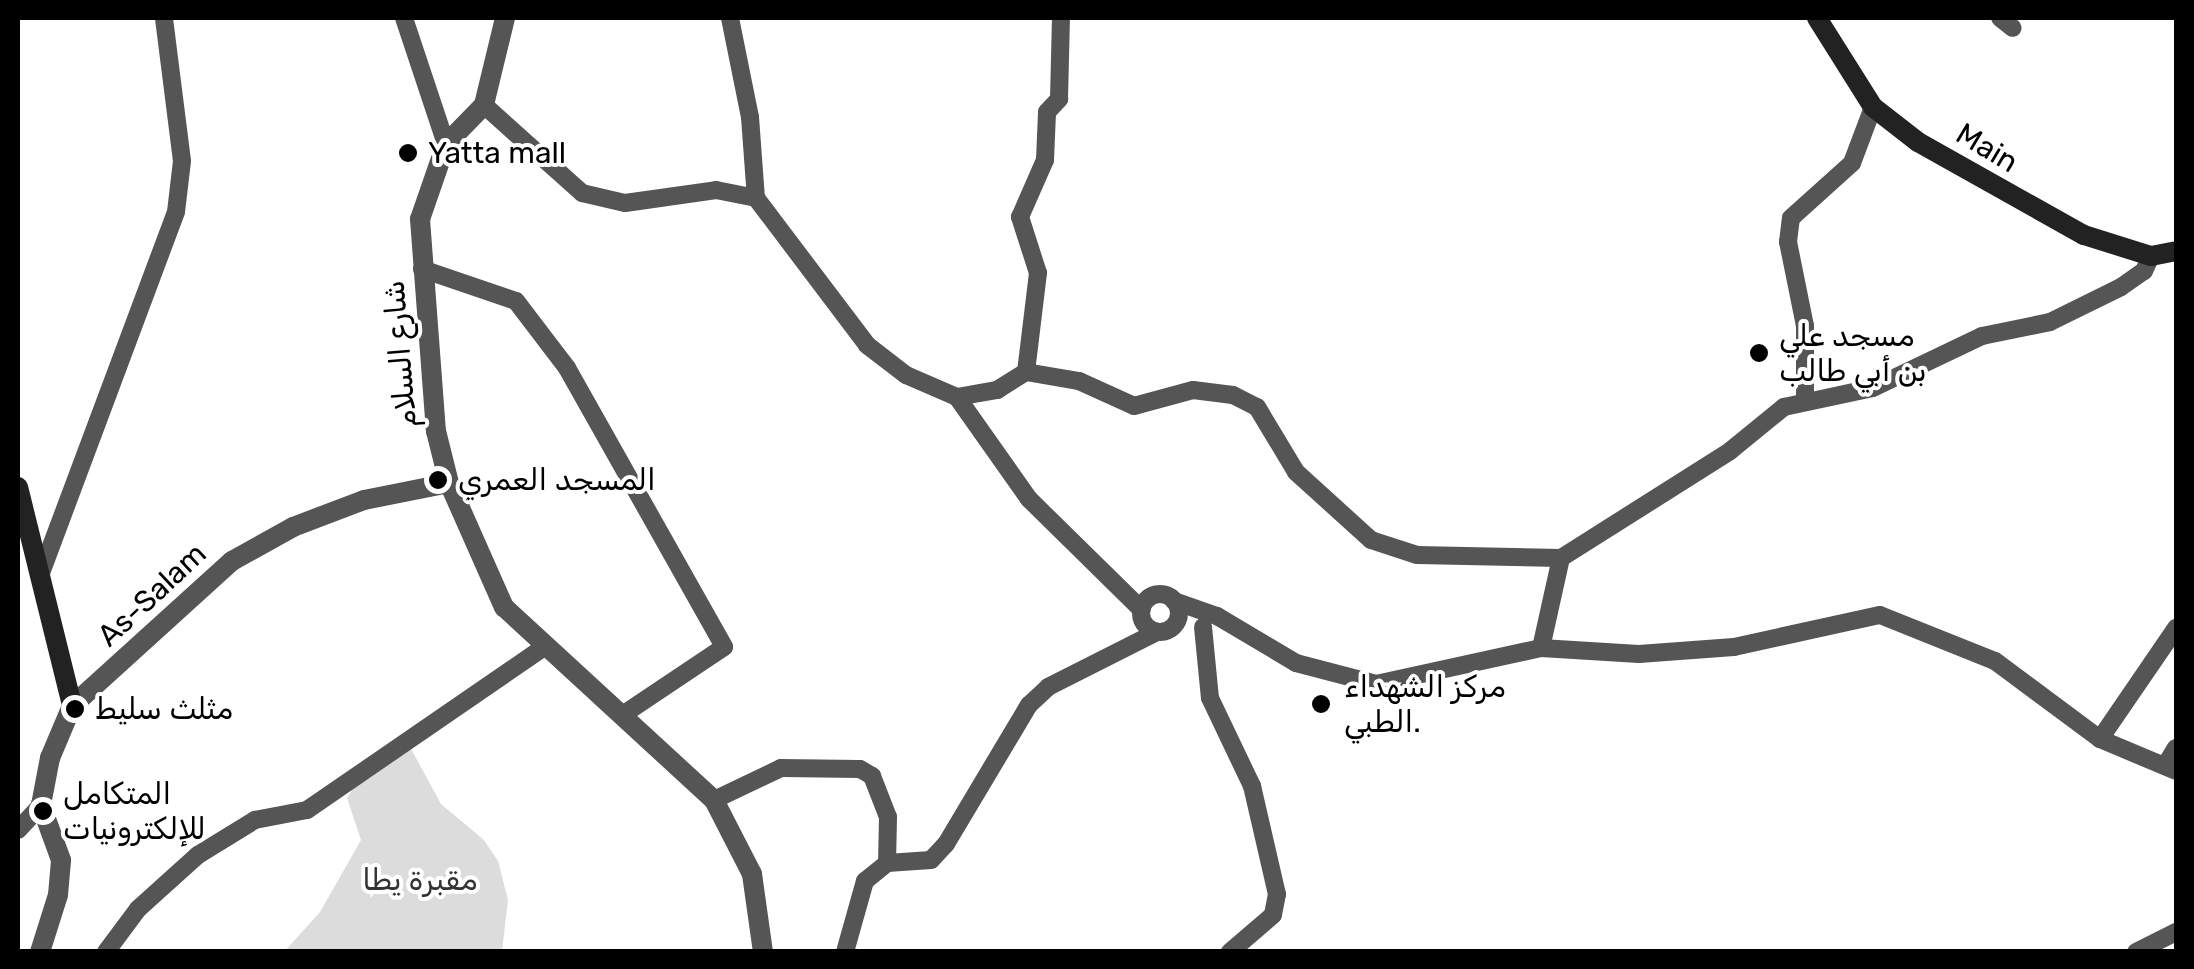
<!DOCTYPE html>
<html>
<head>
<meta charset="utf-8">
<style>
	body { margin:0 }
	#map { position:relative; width:2194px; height:969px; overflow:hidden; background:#fff; font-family:Rubik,"Noto Sans Arabic",sans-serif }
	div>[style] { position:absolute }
	.green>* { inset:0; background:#dcdcdc }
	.minor>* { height:18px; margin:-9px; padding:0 9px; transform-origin:9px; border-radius:9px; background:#555 }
	.minor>.ring { margin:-9px; padding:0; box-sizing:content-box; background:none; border:18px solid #555; border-radius:50% }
	.tertiary>* { height:20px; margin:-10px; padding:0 10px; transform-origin:10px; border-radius:10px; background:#555 }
	.secondary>* { height:20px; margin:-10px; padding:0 10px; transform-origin:10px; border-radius:10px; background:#222 }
	.dots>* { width:28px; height:28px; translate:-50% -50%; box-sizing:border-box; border:5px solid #fff; border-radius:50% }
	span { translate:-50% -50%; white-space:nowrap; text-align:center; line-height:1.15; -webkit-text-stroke:8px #fff; paint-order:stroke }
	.street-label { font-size:30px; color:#000 }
	.poi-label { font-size:30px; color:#000 }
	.left { translate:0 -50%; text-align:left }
	.park-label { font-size:30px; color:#333 }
	.frame { position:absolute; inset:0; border:20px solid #000; pointer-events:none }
</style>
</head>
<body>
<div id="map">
	<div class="green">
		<div style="clip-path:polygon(409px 745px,441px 804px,484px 840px,498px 861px,508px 900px,502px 951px,284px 952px,320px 912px,361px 840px,347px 798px,359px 780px)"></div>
	</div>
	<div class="minor">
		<div style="left:404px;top:18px;width:133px;rotate:71.6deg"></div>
		<div style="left:730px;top:18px;width:101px;rotate:78.6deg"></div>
		<div style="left:750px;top:117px;width:81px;rotate:85.8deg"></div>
		<div style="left:756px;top:198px;width:184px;rotate:52.9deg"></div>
		<div style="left:867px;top:345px;width:49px;rotate:37.6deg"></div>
		<div style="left:906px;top:375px;width:56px;rotate:23.3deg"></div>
		<div style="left:957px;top:397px;width:125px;rotate:54.8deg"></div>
		<div style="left:1029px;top:499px;width:158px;rotate:44.5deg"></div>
		<div style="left:2000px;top:18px;width:16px;rotate:38deg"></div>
		<div style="left:484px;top:105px;width:132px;rotate:41.9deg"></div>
		<div style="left:582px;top:193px;width:44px;rotate:13.1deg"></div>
		<div style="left:625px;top:203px;width:92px;rotate:-8.1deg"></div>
		<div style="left:716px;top:190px;width:41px;rotate:11.3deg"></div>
		<div style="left:422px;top:269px;width:99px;rotate:18.8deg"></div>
		<div style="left:516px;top:301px;width:84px;rotate:52.7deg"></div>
		<div style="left:567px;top:368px;width:320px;rotate:60.6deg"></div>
		<div style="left:724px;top:647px;width:120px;rotate:146.2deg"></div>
		<div style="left:1026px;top:372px;width:54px;rotate:9.6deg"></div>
		<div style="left:1079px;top:381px;width:60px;rotate:24.4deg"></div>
		<div style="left:1134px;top:406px;width:61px;rotate:-15.2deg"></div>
		<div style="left:1193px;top:390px;width:40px;rotate:7.1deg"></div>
		<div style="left:1233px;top:395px;width:27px;rotate:27deg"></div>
		<div style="left:1257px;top:407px;width:76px;rotate:59deg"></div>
		<div style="left:1296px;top:472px;width:101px;rotate:42.2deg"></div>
		<div style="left:1371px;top:540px;width:48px;rotate:18.1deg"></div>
		<div style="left:1417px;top:555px;width:144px;rotate:1.2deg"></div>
		<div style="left:1561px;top:558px;width:200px;rotate:-32.3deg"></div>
		<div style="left:1730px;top:451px;width:70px;rotate:-39.2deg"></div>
		<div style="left:1784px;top:407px;width:91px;rotate:-12.1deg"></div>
		<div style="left:1873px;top:388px;width:121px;rotate:-25.5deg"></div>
		<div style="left:1982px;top:336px;width:69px;rotate:-11.6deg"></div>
		<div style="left:2050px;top:322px;width:79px;rotate:-26.2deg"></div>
		<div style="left:2121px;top:287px;width:28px;rotate:-35deg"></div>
		<div style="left:2144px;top:271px;width:17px;rotate:-65deg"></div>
		<div style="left:957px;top:397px;width:41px;rotate:-9.9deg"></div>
		<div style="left:997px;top:390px;width:34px;rotate:-32deg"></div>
		<div style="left:1026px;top:372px;width:100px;rotate:-83.1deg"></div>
		<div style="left:1038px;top:273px;width:59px;rotate:-107.8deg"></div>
		<div style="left:1020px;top:217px;width:62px;rotate:-66.3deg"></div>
		<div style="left:1045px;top:160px;width:48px;rotate:-87.6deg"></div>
		<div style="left:1047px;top:112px;width:18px;rotate:-47deg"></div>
		<div style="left:1059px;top:99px;width:81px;rotate:-88.6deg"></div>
		<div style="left:1805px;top:401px;width:75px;rotate:-90deg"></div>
		<div style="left:1805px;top:326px;width:86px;rotate:-101.4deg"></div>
		<div style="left:1788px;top:242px;width:24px;rotate:-83deg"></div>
		<div style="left:1791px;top:218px;width:82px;rotate:-42deg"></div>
		<div style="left:1852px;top:163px;width:60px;rotate:-69.4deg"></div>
		<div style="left:41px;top:573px;width:385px;rotate:-69.5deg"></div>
		<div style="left:176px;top:212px;width:51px;rotate:-83.3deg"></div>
		<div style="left:182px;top:161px;width:144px;rotate:-97.2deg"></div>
		<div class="ring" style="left:1141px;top:594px;width:20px;height:20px"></div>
		<div style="left:1174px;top:601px;width:46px;rotate:19.2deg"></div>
		<div style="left:1217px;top:616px;width:92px;rotate:30.7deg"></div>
		<div style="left:1296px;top:663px;width:83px;rotate:14.7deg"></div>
		<div style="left:1376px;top:684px;width:169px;rotate:-12.3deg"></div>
		<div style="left:1541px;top:648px;width:98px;rotate:3.5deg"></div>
		<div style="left:1639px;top:654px;width:95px;rotate:-4.2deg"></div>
		<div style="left:1734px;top:647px;width:149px;rotate:-12.4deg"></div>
		<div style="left:1880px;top:615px;width:124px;rotate:21.8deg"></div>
		<div style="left:1995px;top:661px;width:131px;rotate:36.6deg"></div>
		<div style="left:2100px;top:739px;width:82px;rotate:22.8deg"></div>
		<div style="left:1203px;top:627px;width:71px;rotate:84.4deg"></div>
		<div style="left:1210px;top:698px;width:98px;rotate:64.5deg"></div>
		<div style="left:1252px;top:786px;width:111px;rotate:77deg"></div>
		<div style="left:1277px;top:894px;width:21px;rotate:101deg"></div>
		<div style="left:1273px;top:915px;width:57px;rotate:139.3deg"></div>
		<div style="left:1541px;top:648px;width:92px;rotate:-77.5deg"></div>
		<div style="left:2100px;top:739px;width:135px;rotate:-55.6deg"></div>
		<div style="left:2165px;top:766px;width:21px;rotate:-59deg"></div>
		<div style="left:714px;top:800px;width:74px;rotate:-25.5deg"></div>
		<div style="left:781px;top:768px;width:79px;rotate:0.7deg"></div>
		<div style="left:860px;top:769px;width:14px;rotate:30deg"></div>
		<div style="left:872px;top:776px;width:44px;rotate:68.7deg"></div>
		<div style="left:888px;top:817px;width:46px;rotate:91.2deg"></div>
		<div style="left:18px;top:830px;width:34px;rotate:-47deg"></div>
		<div style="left:106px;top:952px;width:54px;rotate:-53.3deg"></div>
		<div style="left:138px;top:909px;width:81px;rotate:-42deg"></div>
		<div style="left:198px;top:855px;width:67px;rotate:-31.6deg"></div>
		<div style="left:255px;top:820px;width:53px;rotate:-10.9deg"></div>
		<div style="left:307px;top:810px;width:286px;rotate:-34.5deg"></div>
		<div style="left:845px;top:952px;width:74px;rotate:-74.3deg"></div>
		<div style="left:865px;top:881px;width:28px;rotate:-39deg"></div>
		<div style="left:887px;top:863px;width:44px;rotate:-3.9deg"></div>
		<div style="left:931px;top:860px;width:22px;rotate:-47deg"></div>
		<div style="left:946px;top:844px;width:162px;rotate:-59.2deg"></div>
		<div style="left:1029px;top:705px;width:26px;rotate:-43deg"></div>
		<div style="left:1048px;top:687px;width:122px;rotate:-26.8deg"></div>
		<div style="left:2136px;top:952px;width:45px;rotate:-26.6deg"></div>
	</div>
	<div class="tertiary">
		<div style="left:505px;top:18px;width:89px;rotate:103.6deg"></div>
		<div style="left:484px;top:105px;width:54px;rotate:134.3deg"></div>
		<div style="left:446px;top:144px;width:79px;rotate:109.1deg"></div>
		<div style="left:420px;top:219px;width:213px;rotate:85.7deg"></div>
		<div style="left:436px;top:431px;width:54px;rotate:76deg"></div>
		<div style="left:449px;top:483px;width:136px;rotate:66.1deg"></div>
		<div style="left:504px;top:607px;width:285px;rotate:42.6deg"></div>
		<div style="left:714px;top:800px;width:83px;rotate:62.8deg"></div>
		<div style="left:752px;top:874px;width:79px;rotate:82deg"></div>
		<div style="left:40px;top:952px;width:60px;rotate:-72.5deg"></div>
		<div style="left:58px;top:895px;width:35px;rotate:-85deg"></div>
		<div style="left:61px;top:860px;width:59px;rotate:-110deg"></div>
		<div style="left:41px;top:805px;width:48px;rotate:-79.2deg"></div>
		<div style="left:50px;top:758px;width:56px;rotate:-67.1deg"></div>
		<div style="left:72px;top:706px;width:216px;rotate:-42.2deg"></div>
		<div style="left:232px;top:561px;width:70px;rotate:-29.1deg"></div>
		<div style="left:293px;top:527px;width:76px;rotate:-20.8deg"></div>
		<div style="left:364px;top:500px;width:87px;rotate:-11.3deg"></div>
	</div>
	<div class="secondary">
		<div style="left:1817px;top:18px;width:105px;rotate:57.8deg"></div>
		<div style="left:1873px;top:107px;width:57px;rotate:37.9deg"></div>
		<div style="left:1918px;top:142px;width:190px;rotate:29.3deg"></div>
		<div style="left:2084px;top:235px;width:70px;rotate:17.4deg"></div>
		<div style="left:2151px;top:256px;width:25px;rotate:-11deg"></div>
		<div style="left:18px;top:487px;width:226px;rotate:76.1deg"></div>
	</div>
	<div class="dots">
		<div style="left:408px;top:153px;background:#000"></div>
		<div style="left:1759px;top:353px;background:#000"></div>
		<div style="left:438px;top:480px;background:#000"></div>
		<div style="left:1321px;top:704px;background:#000"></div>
		<div style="left:75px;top:709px;background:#000"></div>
		<div style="left:43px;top:811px;background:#000"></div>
	</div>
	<div class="street-label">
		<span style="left:1987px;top:148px;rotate:31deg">Main</span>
		<span style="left:400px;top:354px;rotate:-95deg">شارع السلام</span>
		<span style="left:152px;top:595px;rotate:-43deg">As-Salam</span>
	</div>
	<div class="poi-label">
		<span class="left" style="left:428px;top:153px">Yatta mall</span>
		<span class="left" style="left:1779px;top:353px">مسجد علي<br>بن أبي طالب</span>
		<span class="left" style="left:458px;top:480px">المسجد العمري</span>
		<span class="left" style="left:1344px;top:704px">مركز الشهداء<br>الطبي.</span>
		<span class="left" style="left:95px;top:709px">مثلث سليط</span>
		<span class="left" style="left:63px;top:811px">المتكامل<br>للإلكترونيات</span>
	</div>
	<div class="park-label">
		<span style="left:420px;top:880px">مقبرة يطا</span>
	</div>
	<div class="frame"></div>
</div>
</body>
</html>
